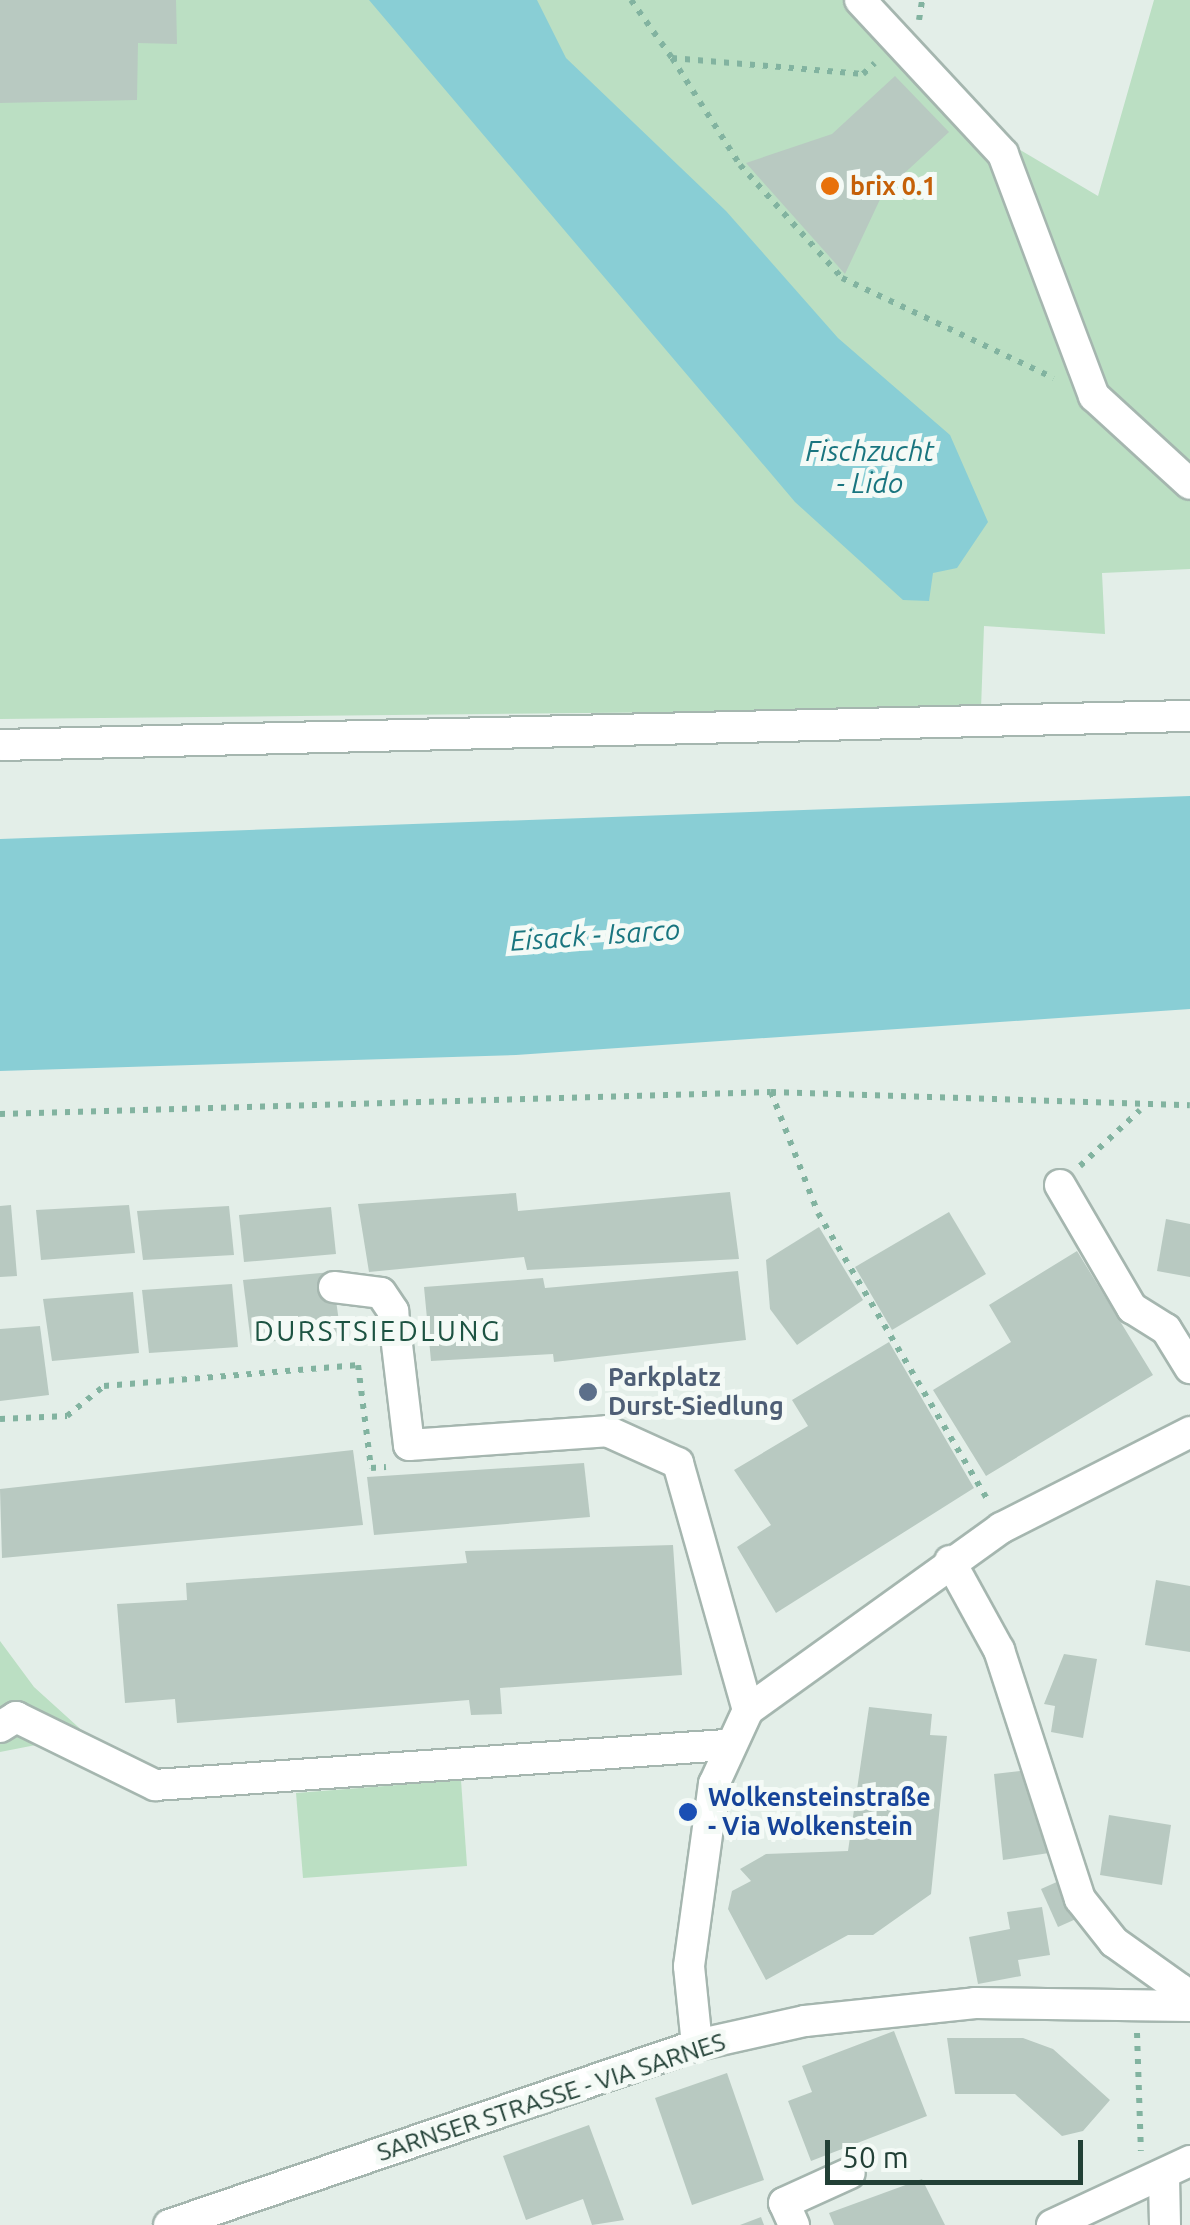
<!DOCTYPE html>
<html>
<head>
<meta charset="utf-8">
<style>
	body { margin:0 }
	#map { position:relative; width:1190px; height:2225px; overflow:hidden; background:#e3eee8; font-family:Ubuntu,sans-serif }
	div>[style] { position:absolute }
	.green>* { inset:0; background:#bbdfc3 }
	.water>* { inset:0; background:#89ced5 }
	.building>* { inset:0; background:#b8c9c1 }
	.path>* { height:6px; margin-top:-3px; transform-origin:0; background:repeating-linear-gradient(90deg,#82b3a0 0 5px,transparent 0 13px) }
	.roads { filter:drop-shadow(2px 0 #a5b6af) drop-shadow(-2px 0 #a5b6af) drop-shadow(0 2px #a5b6af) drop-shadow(0 -2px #a5b6af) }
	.minor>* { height:30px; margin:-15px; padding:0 15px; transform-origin:15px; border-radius:15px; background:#fff }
	.dots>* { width:28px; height:28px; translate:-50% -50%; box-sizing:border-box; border:5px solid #f4faf6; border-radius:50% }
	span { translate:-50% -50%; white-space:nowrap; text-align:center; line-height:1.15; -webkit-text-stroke:10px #f4faf6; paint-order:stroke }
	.food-label { font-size:25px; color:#c56008; font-weight:700 }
	.left { translate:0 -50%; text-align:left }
	.service-label { font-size:25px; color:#4e5e75; font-weight:700 }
	.transit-label { font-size:25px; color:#164399; font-weight:700 }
	.street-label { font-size:25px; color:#224036 }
	.water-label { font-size:28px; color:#19757f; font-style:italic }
	.neighbourhood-label { font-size:28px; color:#1d5342; letter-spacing:2.5px }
	.scale { position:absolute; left:825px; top:2140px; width:258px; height:45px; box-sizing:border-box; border:5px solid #224036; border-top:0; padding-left:12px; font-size:30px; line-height:35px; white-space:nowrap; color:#224036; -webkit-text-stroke:8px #f4faf6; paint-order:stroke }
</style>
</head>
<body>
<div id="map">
	<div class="green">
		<div style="clip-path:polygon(0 0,875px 0,1005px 141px,1098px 196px,1154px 0,1190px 0,1190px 569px,1102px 573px,1105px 634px,984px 626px,981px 709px,0 719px)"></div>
		<div style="clip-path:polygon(0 1641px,34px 1687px,87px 1735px,0 1752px)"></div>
		<div style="clip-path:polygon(461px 1780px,467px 1866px,303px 1878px,296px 1793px)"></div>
	</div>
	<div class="water">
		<div style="clip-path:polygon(369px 0,537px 0,566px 58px,726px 211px,838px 338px,950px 435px,988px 522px,957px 568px,933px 573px,929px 601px,903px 600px,795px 502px)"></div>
		<div style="clip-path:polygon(1190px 796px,1190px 1009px,516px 1055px,0 1071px,0 839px)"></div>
	</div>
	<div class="building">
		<div style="clip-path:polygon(0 0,176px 0,177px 44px,138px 43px,137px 100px,0 103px)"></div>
		<div style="clip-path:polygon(895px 76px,949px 132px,883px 193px,845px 274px,746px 163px,832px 134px)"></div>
		<div style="clip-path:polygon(730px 1192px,739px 1259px,527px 1270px,524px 1257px,369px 1272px,358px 1204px,516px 1193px,518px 1211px)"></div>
		<div style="clip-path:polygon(11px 1205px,17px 1276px,0 1277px,0 1206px)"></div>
		<div style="clip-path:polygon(129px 1205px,135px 1253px,41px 1260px,36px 1210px)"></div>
		<div style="clip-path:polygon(229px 1206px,234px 1255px,143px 1260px,137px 1211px)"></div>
		<div style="clip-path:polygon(331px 1207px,336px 1254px,244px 1262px,239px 1215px)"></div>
		<div style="clip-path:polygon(949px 1212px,986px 1274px,892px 1330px,855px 1267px)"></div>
		<div style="clip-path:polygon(1166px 1219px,1190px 1224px,1190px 1277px,1157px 1271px)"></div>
		<div style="clip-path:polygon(819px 1227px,863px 1300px,797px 1345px,770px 1309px,766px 1260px)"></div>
		<div style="clip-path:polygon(1077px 1251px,1153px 1375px,986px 1476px,933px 1390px,1011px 1342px,989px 1305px)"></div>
		<div style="clip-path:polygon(738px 1271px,746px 1340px,554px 1362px,553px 1354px,431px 1361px,424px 1287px,543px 1278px,545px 1288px)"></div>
		<div style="clip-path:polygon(332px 1272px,341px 1336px,251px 1343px,243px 1280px)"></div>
		<div style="clip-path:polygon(232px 1284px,238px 1347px,149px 1353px,142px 1290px)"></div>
		<div style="clip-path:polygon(133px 1292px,139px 1353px,52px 1361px,43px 1299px)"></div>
		<div style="clip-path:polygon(40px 1326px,49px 1395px,0 1401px,0 1329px)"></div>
		<div style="clip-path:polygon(889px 1342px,974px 1488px,776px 1613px,737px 1547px,771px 1525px,734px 1470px,808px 1426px,792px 1400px)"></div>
		<div style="clip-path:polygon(353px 1450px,363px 1525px,2px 1558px,0 1489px)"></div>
		<div style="clip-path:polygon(584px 1463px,590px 1517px,374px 1535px,367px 1477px)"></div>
		<div style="clip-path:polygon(673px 1545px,682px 1675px,500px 1688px,502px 1714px,471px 1715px,469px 1700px,177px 1723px,175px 1699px,125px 1703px,117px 1604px,187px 1600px,186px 1583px,467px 1563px,465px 1551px)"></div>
		<div style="clip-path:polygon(1156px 1580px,1190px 1586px,1190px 1652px,1145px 1645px)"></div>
		<div style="clip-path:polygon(1064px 1654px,1097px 1659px,1083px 1738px,1051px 1732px,1055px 1706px,1044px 1704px)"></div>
		<div style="clip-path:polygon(869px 1707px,932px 1714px,930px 1735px,947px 1736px,931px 1894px,873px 1935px,848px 1935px,766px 1980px,728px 1909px,732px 1891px,751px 1881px,740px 1869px,766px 1854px,848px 1851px)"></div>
		<div style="clip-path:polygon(1028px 1770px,1049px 1853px,1003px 1860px,994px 1774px)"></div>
		<div style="clip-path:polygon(1109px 1815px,1171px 1825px,1162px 1885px,1100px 1875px)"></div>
		<div style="clip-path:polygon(1059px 1881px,1076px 1919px,1058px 1927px,1041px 1889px)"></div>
		<div style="clip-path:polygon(1042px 1907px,1050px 1955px,1018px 1960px,1021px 1976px,978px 1984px,969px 1937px,1010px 1929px,1007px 1912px)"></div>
		<div style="clip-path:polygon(894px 2031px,927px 2116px,811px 2161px,788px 2101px,812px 2092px,802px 2066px)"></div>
		<div style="clip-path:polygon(947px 2038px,1023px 2038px,1053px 2049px,1110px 2100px,1083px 2131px,1062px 2136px,1015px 2094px,955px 2094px)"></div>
		<div style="clip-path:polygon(727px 2073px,764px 2180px,692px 2205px,655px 2098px)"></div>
		<div style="clip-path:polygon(589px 2125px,624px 2220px,592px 2225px,583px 2199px,526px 2220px,503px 2156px)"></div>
		<div style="clip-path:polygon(922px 2179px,945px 2225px,834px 2225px,829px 2213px)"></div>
		<div style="clip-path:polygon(761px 2217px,764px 2225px,740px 2225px)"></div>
	</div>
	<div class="path">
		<div style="left:631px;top:0;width:71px;rotate:54.7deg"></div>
		<div style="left:672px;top:58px;width:192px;rotate:4.8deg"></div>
		<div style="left:863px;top:74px;width:16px;rotate:-43deg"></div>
		<div style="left:919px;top:20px;width:20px;rotate:-81deg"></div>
		<div style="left:672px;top:58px;width:127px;rotate:57.6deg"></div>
		<div style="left:740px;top:165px;width:152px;rotate:47.9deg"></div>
		<div style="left:842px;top:278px;width:234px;rotate:25.3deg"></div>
		<div style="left:771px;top:1092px;width:130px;rotate:68.8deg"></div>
		<div style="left:818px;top:1213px;width:334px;rotate:59.4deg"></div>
		<div style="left:0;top:1114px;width:771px;rotate:-1.63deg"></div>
		<div style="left:771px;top:1092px;width:419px;rotate:1.8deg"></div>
		<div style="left:1080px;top:1166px;width:82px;rotate:-43deg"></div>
		<div style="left:0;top:1419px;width:67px;rotate:-2.6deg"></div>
		<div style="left:67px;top:1416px;width:48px;rotate:-39deg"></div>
		<div style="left:104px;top:1386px;width:255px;rotate:-4.7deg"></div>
		<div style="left:358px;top:1365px;width:104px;rotate:82.8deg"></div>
		<div style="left:371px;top:1468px;width:15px;rotate:-4deg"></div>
		<div style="left:1137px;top:2033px;width:118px;rotate:88.1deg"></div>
	</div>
	<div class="roads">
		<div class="minor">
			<div style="left:860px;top:0;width:210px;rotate:47.1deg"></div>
			<div style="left:1003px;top:154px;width:259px;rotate:69.4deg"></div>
			<div style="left:1094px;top:396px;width:130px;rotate:42.5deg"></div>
			<div style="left:0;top:745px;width:1190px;rotate:-1.4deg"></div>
			<div style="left:1060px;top:1185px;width:143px;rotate:59.7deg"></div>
			<div style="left:1132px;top:1308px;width:40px;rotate:32deg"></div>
			<div style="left:1166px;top:1329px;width:46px;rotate:58.4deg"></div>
			<div style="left:334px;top:1287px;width:47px;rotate:7.3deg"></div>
			<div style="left:381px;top:1293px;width:22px;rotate:56deg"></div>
			<div style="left:393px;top:1311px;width:135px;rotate:83.2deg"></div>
			<div style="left:409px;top:1445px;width:198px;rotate:-4deg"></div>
			<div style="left:607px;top:1431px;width:78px;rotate:24.3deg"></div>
			<div style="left:678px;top:1463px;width:257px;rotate:74.2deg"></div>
			<div style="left:950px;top:1561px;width:102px;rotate:61.2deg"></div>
			<div style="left:999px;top:1650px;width:262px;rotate:72deg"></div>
			<div style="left:1080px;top:1899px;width:55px;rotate:51.7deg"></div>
			<div style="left:1114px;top:1942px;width:81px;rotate:35.5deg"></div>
			<div style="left:1180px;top:1989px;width:16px;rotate:86deg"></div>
			<div style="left:0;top:1727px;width:19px;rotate:-32deg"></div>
			<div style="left:16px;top:1717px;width:155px;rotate:26.1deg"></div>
			<div style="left:155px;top:1785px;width:572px;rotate:-4.01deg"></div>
			<div style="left:697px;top:2045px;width:79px;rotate:-95.8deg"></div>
			<div style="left:689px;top:1966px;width:184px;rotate:-82.2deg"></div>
			<div style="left:714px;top:1784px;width:81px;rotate:-65.3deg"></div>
			<div style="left:748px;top:1710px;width:312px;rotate:-35.7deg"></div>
			<div style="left:1001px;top:1528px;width:212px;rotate:-26.9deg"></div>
			<div style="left:1164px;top:2177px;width:48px;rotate:88.8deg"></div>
			<div style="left:169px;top:2225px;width:558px;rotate:-18.82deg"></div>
			<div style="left:697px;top:2045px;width:111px;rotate:-12.5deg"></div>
			<div style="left:805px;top:2021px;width:171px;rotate:-6deg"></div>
			<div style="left:975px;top:2003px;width:215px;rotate:0.8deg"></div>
			<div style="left:794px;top:2225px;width:24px;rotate:-114deg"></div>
			<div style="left:784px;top:2203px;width:72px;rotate:-24.4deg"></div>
			<div style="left:1052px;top:2225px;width:152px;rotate:-24.9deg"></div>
		</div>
	</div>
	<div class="dots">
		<div style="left:830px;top:186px;background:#e8710a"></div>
		<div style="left:588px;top:1392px;background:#5c6f8a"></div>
		<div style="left:688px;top:1812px;background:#1a4fb4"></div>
	</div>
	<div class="food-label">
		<span class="left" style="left:850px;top:186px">brix 0.1</span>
	</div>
	<div class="service-label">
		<span class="left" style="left:608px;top:1392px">Parkplatz<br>Durst-Siedlung</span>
	</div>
	<div class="transit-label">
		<span class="left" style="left:708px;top:1812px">Wolkensteinstraße<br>- Via Wolkenstein</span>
	</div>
	<div class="street-label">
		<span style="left:551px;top:2097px;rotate:-18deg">SARNSER STRASSE - VIA SARNES</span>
	</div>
	<div class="water-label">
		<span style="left:870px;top:467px">Fischzucht<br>- Lido</span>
		<span style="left:595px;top:935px;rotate:-4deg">Eisack - Isarco</span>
	</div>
	<div class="neighbourhood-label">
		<span style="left:378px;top:1331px">DURSTSIEDLUNG</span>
	</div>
	<div class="scale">50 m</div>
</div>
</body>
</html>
